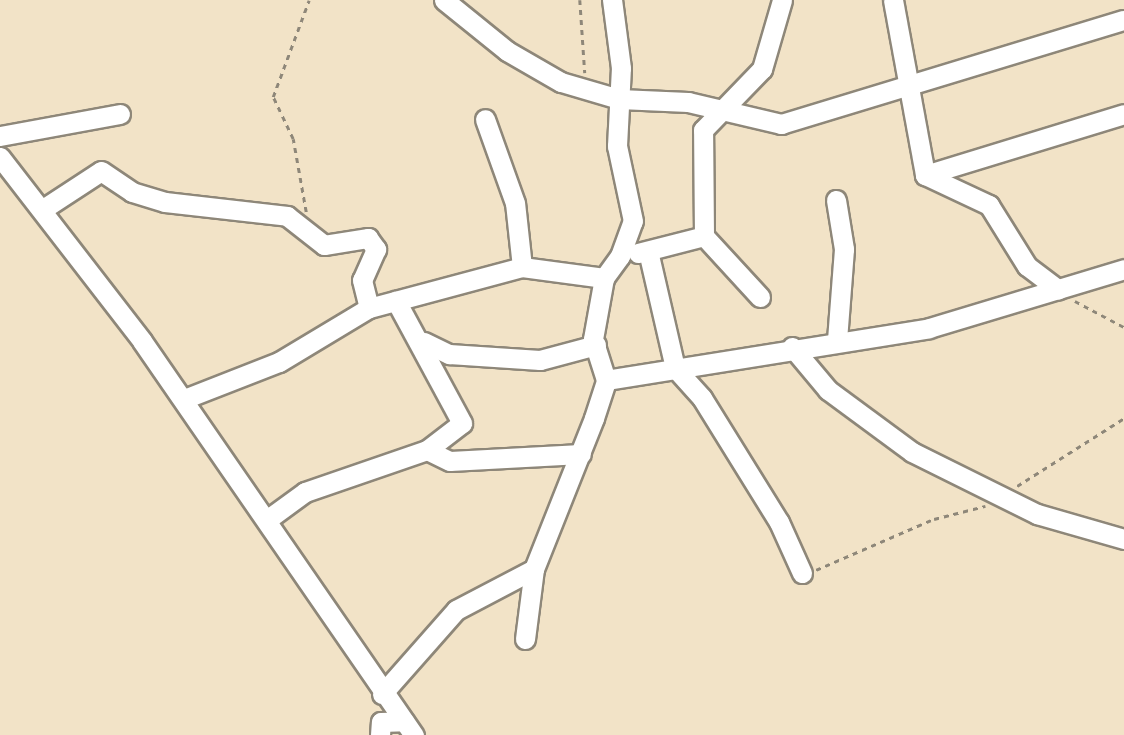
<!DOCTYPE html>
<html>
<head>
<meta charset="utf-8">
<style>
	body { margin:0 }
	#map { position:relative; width:1124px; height:735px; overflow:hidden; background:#f2e3c7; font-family:"Comic Neue",sans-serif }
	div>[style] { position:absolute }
	.path>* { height:2.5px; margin-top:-1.25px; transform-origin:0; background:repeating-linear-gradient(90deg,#8e8779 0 5px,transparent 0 10px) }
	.roads { filter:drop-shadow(2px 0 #8e8779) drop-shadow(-2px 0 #8e8779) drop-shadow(0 2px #8e8779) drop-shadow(0 -2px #8e8779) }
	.minor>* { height:19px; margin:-9.5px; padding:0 9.5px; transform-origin:9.5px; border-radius:9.5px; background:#fff }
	span { translate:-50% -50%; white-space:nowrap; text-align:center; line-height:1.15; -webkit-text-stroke:7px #fdfcf7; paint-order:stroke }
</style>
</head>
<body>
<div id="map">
	<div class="path">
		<div style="left:580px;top:0;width:73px;rotate:86.1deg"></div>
		<div style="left:306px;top:212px;width:74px;rotate:-100.1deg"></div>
		<div style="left:293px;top:139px;width:47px;rotate:-115.5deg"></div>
		<div style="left:273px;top:97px;width:103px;rotate:-69.6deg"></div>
		<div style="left:1075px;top:301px;width:55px;rotate:28deg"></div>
		<div style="left:1017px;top:486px;width:127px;rotate:-32.4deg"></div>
		<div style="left:816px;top:570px;width:129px;rotate:-23.4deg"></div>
		<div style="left:934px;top:519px;width:53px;rotate:-14.3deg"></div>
	</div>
	<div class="roads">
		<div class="minor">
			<div style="left:444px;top:0;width:81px;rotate:39deg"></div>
			<div style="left:507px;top:51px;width:62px;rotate:29.9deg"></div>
			<div style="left:561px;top:82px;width:60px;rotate:16.3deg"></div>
			<div style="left:619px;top:99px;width:69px;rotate:2.5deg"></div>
			<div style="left:688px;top:102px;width:96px;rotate:13.3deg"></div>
			<div style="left:781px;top:124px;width:358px;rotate:-16.9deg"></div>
			<div style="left:893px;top:0;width:178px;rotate:79.6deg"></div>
			<div style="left:925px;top:175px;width:71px;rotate:25.1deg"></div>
			<div style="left:989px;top:205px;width:72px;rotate:58.1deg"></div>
			<div style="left:1027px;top:266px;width:39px;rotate:37deg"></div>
			<div style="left:0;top:136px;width:122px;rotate:-10.4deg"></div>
			<div style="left:0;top:157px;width:232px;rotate:52.3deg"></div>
			<div style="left:142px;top:341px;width:479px;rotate:55.4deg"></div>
			<div style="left:925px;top:175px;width:208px;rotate:-17deg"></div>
			<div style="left:836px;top:200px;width:50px;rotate:80.7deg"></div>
			<div style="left:844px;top:249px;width:91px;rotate:94.4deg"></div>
			<div style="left:43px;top:209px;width:69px;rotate:-33.2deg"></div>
			<div style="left:101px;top:171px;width:37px;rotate:34deg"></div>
			<div style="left:132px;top:192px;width:34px;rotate:17deg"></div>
			<div style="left:165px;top:202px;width:123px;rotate:6.5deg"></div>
			<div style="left:287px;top:216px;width:47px;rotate:38.1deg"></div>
			<div style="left:324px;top:245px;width:45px;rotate:-9deg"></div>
			<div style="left:368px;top:238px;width:14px;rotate:54deg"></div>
			<div style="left:376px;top:249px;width:34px;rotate:114deg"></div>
			<div style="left:362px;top:280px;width:29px;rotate:76deg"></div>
			<div style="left:648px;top:251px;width:120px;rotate:77deg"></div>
			<div style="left:675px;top:368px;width:40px;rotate:48deg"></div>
			<div style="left:702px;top:398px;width:146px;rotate:58.2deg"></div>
			<div style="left:779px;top:522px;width:56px;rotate:65.7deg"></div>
			<div style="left:638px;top:253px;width:68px;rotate:-14.4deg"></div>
			<div style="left:522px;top:267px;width:83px;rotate:7.6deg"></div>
			<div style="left:760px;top:297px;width:83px;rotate:-132.6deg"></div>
			<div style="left:704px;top:236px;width:106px;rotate:-90.5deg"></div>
			<div style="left:703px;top:130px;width:85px;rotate:-46deg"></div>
			<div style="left:762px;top:69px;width:72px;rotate:-73.8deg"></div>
			<div style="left:424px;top:342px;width:28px;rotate:26deg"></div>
			<div style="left:449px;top:354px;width:91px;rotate:3.8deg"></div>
			<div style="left:540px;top:360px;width:58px;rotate:-15deg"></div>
			<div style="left:792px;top:347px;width:56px;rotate:50.1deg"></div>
			<div style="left:828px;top:390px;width:104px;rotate:36.4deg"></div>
			<div style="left:912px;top:452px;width:140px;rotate:26.4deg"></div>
			<div style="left:1037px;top:514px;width:91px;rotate:16deg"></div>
			<div style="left:606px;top:380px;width:327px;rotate:-9.1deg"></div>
			<div style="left:929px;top:328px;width:204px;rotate:-16.8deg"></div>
			<div style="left:184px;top:399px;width:102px;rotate:-21.3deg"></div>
			<div style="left:279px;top:362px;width:105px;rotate:-31deg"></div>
			<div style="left:369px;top:308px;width:158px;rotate:-15deg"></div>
			<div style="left:522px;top:267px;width:64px;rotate:-96.2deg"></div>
			<div style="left:515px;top:203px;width:89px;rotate:-109.7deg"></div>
			<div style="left:427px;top:450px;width:25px;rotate:26deg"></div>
			<div style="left:450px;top:461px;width:131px;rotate:-3.1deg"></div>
			<div style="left:268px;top:519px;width:46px;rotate:-36.1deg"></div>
			<div style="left:305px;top:492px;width:129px;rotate:-19deg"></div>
			<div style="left:427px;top:450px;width:44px;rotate:-37.6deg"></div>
			<div style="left:462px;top:423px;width:139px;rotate:-118.4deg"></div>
			<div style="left:525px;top:639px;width:71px;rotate:-82.7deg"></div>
			<div style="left:382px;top:694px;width:112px;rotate:-48.6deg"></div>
			<div style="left:456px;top:610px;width:88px;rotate:-27.7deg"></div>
			<div style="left:534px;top:569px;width:162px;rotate:-68.3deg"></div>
			<div style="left:594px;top:418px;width:40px;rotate:-72deg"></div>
			<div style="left:606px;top:380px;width:43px;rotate:-107.6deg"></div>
			<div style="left:593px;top:339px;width:62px;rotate:-79.8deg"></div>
			<div style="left:604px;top:278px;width:27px;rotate:-54deg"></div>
			<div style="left:620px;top:256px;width:37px;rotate:-70deg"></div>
			<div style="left:633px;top:221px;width:77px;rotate:-102deg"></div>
			<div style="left:617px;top:146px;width:78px;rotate:-87.1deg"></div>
			<div style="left:621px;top:68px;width:69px;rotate:-97.5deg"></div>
			<div style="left:380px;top:735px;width:13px;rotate:-86deg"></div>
			<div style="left:381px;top:722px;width:23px;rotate:-2deg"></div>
		</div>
	</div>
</div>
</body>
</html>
